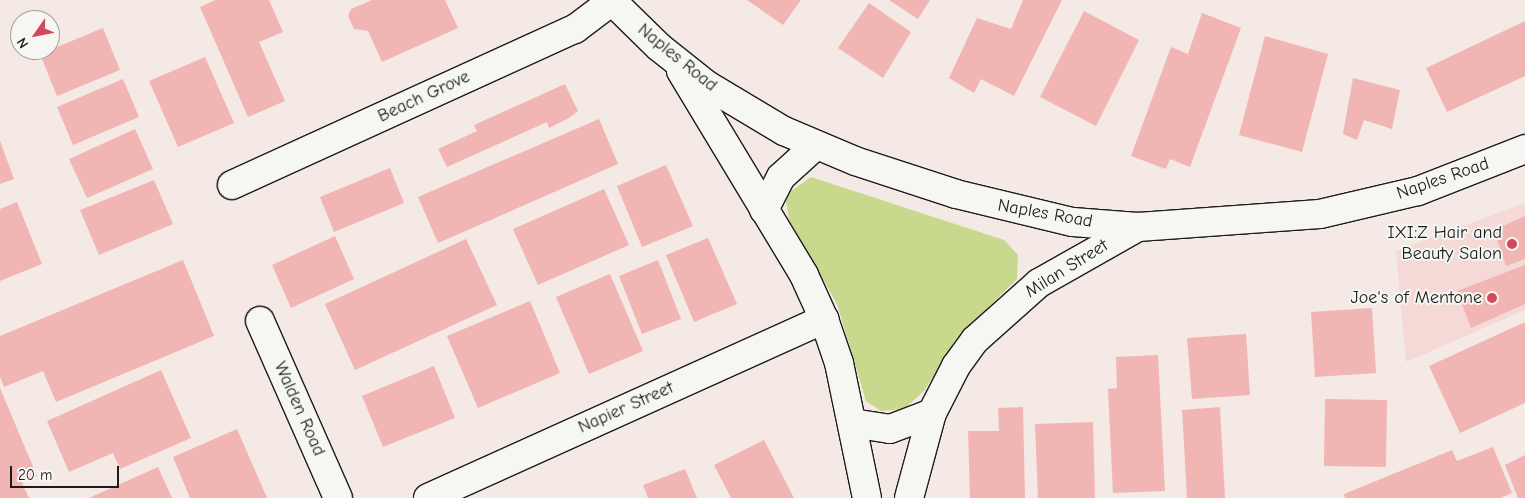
<!DOCTYPE html>
<html>
<head>
<meta charset="utf-8">
<style>
	body { margin:0 }
	#map { position:relative; width:1525px; height:498px; overflow:hidden; background:#f5e9e5; font-family:"Comic Neue",sans-serif }
	div>[style] { position:absolute }
	.built>* { inset:0; background:#f4d9d6 }
	.green>* { inset:0; background:#c8d98e }
	.building>* { inset:0; background:#f1b5b3 }
	.roads { filter:drop-shadow(1px 0 #1c1c1c) drop-shadow(-1px 0 #1c1c1c) drop-shadow(0 1px #1c1c1c) drop-shadow(0 -1px #1c1c1c) }
	.minor>* { height:28px; margin:-14px; padding:0 14px; transform-origin:14px; border-radius:14px; background:#f6f6f2 }
	.dots>* { width:14px; height:14px; translate:-50% -50%; box-sizing:border-box; border:2px solid #f6f6f2; border-radius:50% }
	span { translate:-50% -50%; white-space:nowrap; text-align:center; line-height:1.15; -webkit-text-stroke:4px #f6f6f2; paint-order:stroke }
	.street-label { font-size:18px; color:#1c1c1c }
	.poi-label { font-size:18px; color:#1c1c1c }
	.right { translate:-100% -50%; text-align:right }
	.north { position:absolute; left:10px; top:10px; width:50px; height:50px; box-sizing:border-box; background:#f6f6f2; border:1px solid #9f9f9c; border-radius:50%; rotate:237deg; font-size:14px; font-weight:700; line-height:20px; text-align:center; color:#1c1c1c }
	.north::after { content:''; display:block; margin:auto; width:18px; height:22px; background:#d1495b; clip-path:polygon(50% 0,100% 100%,50% 72%,0 100%) }
	.scale { position:absolute; left:10px; top:466px; width:109px; height:22px; box-sizing:border-box; border:2px solid #1c1c1c; border-top:0; padding-left:6px; font-size:15px; line-height:18px; white-space:nowrap; color:#1c1c1c; -webkit-text-stroke:4px #f6f6f2; paint-order:stroke }
</style>
</head>
<body>
<div id="map">
	<div class="built">
		<div style="clip-path:polygon(1525px 203px,1525px 310px,1406px 362px,1396px 251px)"></div>
	</div>
	<div class="green">
		<div style="clip-path:polygon(811px 177px,1004px 240px,1018px 255px,1017px 279px,956px 339px,924px 391px,904px 409px,881px 411px,866px 401px,837px 304px,789px 220px,786px 201px,790px 192px)"></div>
	</div>
	<div class="building">
		<div style="clip-path:polygon(215px 0,269px 0,283px 32px,259px 42px,285px 101px,248px 117px,200px 7px)"></div>
		<div style="clip-path:polygon(372px 0,445px 0,458px 28px,382px 62px,368px 31px,354px 29px,348px 16px,351px 9px)"></div>
		<div style="clip-path:polygon(747px 0,801px 0,783px 25px)"></div>
		<div style="clip-path:polygon(889px 0,930px 0,918px 19px)"></div>
		<div style="clip-path:polygon(1023px 0,1062px 0,1014px 96px,981px 79px,974px 93px,949px 78px,977px 18px,1011px 29px)"></div>
		<div style="clip-path:polygon(869px 3px,911px 32px,883px 78px,838px 48px)"></div>
		<div style="clip-path:polygon(1084px 11px,1139px 40px,1096px 126px,1040px 97px)"></div>
		<div style="clip-path:polygon(1202px 13px,1241px 28px,1190px 167px,1170px 159px,1166px 169px,1131px 156px,1171px 47px,1188px 54px)"></div>
		<div style="clip-path:polygon(1525px 21px,1525px 76px,1447px 112px,1426px 68px)"></div>
		<div style="clip-path:polygon(103px 28px,120px 70px,57px 96px,40px 54px)"></div>
		<div style="clip-path:polygon(1265px 36px,1328px 54px,1302px 152px,1239px 135px)"></div>
		<div style="clip-path:polygon(205px 57px,234px 123px,178px 147px,149px 81px)"></div>
		<div style="clip-path:polygon(1353px 78px,1400px 90px,1392px 129px,1364px 120px,1357px 140px,1343px 134px)"></div>
		<div style="clip-path:polygon(123px 79px,139px 117px,73px 145px,57px 107px)"></div>
		<div style="clip-path:polygon(565px 84px,578px 111px,569px 118px,549px 128px,547px 122px,447px 167px,438px 149px,477px 131px,474px 125px)"></div>
		<div style="clip-path:polygon(599px 119px,618px 164px,438px 243px,418px 197px)"></div>
		<div style="clip-path:polygon(135px 129px,153px 169px,87px 198px,69px 159px)"></div>
		<div style="clip-path:polygon(0 141px,14px 179px,0 184px)"></div>
		<div style="clip-path:polygon(666px 165px,693px 226px,642px 247px,617px 186px)"></div>
		<div style="clip-path:polygon(390px 168px,404px 203px,334px 232px,320px 197px)"></div>
		<div style="clip-path:polygon(154px 180px,173px 224px,99px 255px,80px 210px)"></div>
		<div style="clip-path:polygon(604px 189px,629px 245px,538px 285px,513px 229px)"></div>
		<div style="clip-path:polygon(17px 202px,42px 264px,0 281px,0 209px)"></div>
		<div style="clip-path:polygon(1525px 216px,1525px 259px,1506px 266px,1494px 230px)"></div>
		<div style="clip-path:polygon(335px 236px,354px 279px,291px 308px,272px 265px)"></div>
		<div style="clip-path:polygon(708px 238px,737px 304px,694px 322px,666px 255px)"></div>
		<div style="clip-path:polygon(466px 239px,497px 305px,355px 370px,325px 304px)"></div>
		<div style="clip-path:polygon(183px 260px,214px 336px,56px 402px,43px 371px,4px 387px,0 377px,0 336px)"></div>
		<div style="clip-path:polygon(658px 260px,681px 319px,642px 334px,619px 276px)"></div>
		<div style="clip-path:polygon(1525px 265px,1525px 304px,1471px 328px,1457px 291px)"></div>
		<div style="clip-path:polygon(610px 274px,643px 351px,589px 374px,556px 297px)"></div>
		<div style="clip-path:polygon(530px 301px,560px 373px,478px 408px,447px 336px)"></div>
		<div style="clip-path:polygon(1372px 308px,1376px 373px,1315px 377px,1311px 312px)"></div>
		<div style="clip-path:polygon(1525px 322px,1525px 403px,1460px 433px,1429px 366px)"></div>
		<div style="clip-path:polygon(1246px 334px,1250px 395px,1192px 399px,1187px 338px)"></div>
		<div style="clip-path:polygon(1158px 355px,1165px 491px,1113px 493px,1108px 389px,1117px 388px,1116px 357px)"></div>
		<div style="clip-path:polygon(434px 366px,455px 418px,383px 447px,362px 396px)"></div>
		<div style="clip-path:polygon(161px 370px,191px 438px,120px 469px,113px 453px,69px 472px,47px 421px)"></div>
		<div style="clip-path:polygon(0 388px,37px 476px,22px 483px,29px 498px,0 498px)"></div>
		<div style="clip-path:polygon(1325px 399px,1387px 400px,1386px 467px,1324px 466px)"></div>
		<div style="clip-path:polygon(1023px 407px,1025px 498px,970px 498px,968px 431px,999px 431px,998px 408px)"></div>
		<div style="clip-path:polygon(1220px 407px,1225px 498px,1187px 498px,1182px 410px)"></div>
		<div style="clip-path:polygon(1093px 422px,1095px 498px,1038px 498px,1035px 424px)"></div>
		<div style="clip-path:polygon(237px 429px,267px 498px,190px 498px,173px 457px)"></div>
		<div style="clip-path:polygon(764px 440px,794px 498px,731px 498px,714px 465px)"></div>
		<div style="clip-path:polygon(1493px 447px,1512px 493px,1500px 498px,1345px 498px,1344px 494px,1452px 450px,1457px 461px)"></div>
		<div style="clip-path:polygon(1525px 455px,1525px 498px,1518px 498px,1505px 465px)"></div>
		<div style="clip-path:polygon(158px 467px,172px 498px,89px 498px)"></div>
		<div style="clip-path:polygon(685px 469px,697px 498px,648px 498px,643px 485px)"></div>
	</div>
	<div class="roads">
		<div class="minor">
			<div style="left:611px;top:0;width:67px;rotate:44.4deg"></div>
			<div style="left:659px;top:47px;width:61px;rotate:38.4deg"></div>
			<div style="left:707px;top:85px;width:90px;rotate:30.9deg"></div>
			<div style="left:784px;top:131px;width:77px;rotate:22.9deg"></div>
			<div style="left:855px;top:161px;width:106px;rotate:18.1deg"></div>
			<div style="left:956px;top:194px;width:120px;rotate:13.5deg"></div>
			<div style="left:1073px;top:222px;width:65px;rotate:4.4deg"></div>
			<div style="left:1138px;top:227px;width:182px;rotate:-4.1deg"></div>
			<div style="left:1320px;top:214px;width:101px;rotate:-13.2deg"></div>
			<div style="left:1418px;top:191px;width:115px;rotate:-21.4deg"></div>
			<div style="left:681px;top:71px;width:238px;rotate:58.9deg"></div>
			<div style="left:804px;top:275px;width:48px;rotate:65.6deg"></div>
			<div style="left:824px;top:319px;width:46px;rotate:71.2deg"></div>
			<div style="left:839px;top:363px;width:138px;rotate:78.3deg"></div>
			<div style="left:232px;top:185px;width:377px;rotate:-24.5deg"></div>
			<div style="left:575px;top:29px;width:46px;rotate:-37.1deg"></div>
			<div style="left:764px;top:210px;width:37px;rotate:-63deg"></div>
			<div style="left:781px;top:177px;width:47px;rotate:-42.4deg"></div>
			<div style="left:260px;top:321px;width:193px;rotate:66.2deg"></div>
			<div style="left:852px;top:423px;width:38px;rotate:9deg"></div>
			<div style="left:890px;top:429px;width:45px;rotate:-20.9deg"></div>
			<div style="left:428px;top:498px;width:435px;rotate:-24.3deg"></div>
			<div style="left:909px;top:498px;width:88px;rotate:-74.9deg"></div>
			<div style="left:932px;top:413px;width:53px;rotate:-62.9deg"></div>
			<div style="left:956px;top:366px;width:32px;rotate:-54deg"></div>
			<div style="left:975px;top:340px;width:86px;rotate:-41.7deg"></div>
			<div style="left:1039px;top:283px;width:114px;rotate:-29.5deg"></div>
		</div>
	</div>
	<div class="dots">
		<div style="left:1512px;top:244px;background:#d1495b"></div>
		<div style="left:1492px;top:298px;background:#d1495b"></div>
	</div>
	<div class="street-label">
		<span style="left:677px;top:58px;rotate:39deg">Naples Road</span>
		<span style="left:424px;top:97px;rotate:-25deg">Beach Grove</span>
		<span style="left:1443px;top:179px;rotate:-19deg">Naples Road</span>
		<span style="left:1045px;top:214px;rotate:10deg">Naples Road</span>
		<span style="left:1067px;top:269px;rotate:-32deg">Milan Street</span>
		<span style="left:626px;top:408px;rotate:-24deg">Napier Street</span>
		<span style="left:299px;top:409px;rotate:66deg">Walden Road</span>
	</div>
	<div class="poi-label">
		<span class="right" style="left:1502px;top:244px">IXI:Z Hair and<br>Beauty Salon</span>
		<span class="right" style="left:1482px;top:298px">Joe's of Mentone</span>
	</div>
	<div class="north">N</div>
	<div class="scale">20 m</div>
</div>
</body>
</html>
